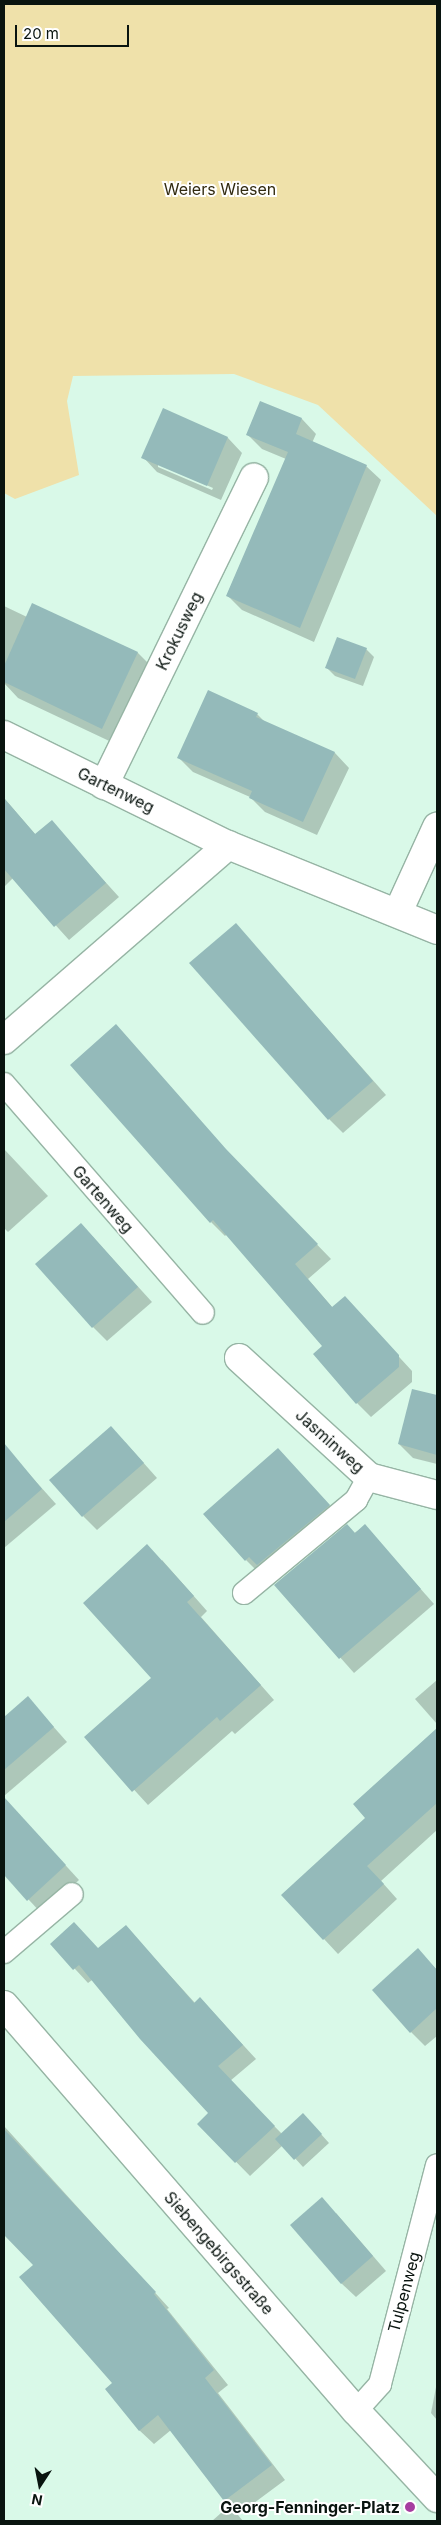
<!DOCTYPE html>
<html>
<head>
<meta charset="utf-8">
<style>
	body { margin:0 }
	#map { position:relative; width:441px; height:2525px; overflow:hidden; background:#d9f9e8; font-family:Inter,sans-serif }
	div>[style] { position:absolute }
	.green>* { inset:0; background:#efe1aa }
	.shadow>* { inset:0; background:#0003 }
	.building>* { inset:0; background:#94baba }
	.roads { filter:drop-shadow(1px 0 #96b4a4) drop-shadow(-1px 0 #96b4a4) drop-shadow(0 1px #96b4a4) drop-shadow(0 -1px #96b4a4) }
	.lane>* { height:22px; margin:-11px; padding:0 11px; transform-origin:11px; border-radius:11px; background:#fff }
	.street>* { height:28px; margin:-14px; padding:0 14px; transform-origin:14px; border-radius:14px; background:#fff }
	.dots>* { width:14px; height:14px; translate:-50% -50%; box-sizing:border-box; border:2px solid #fff; border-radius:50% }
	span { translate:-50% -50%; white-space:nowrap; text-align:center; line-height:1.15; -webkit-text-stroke:4px #fff; paint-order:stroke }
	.park-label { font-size:16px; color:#322b11 }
	.street-label { font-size:16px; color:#09140f }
	.poi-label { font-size:16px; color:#09140f; font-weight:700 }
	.right { translate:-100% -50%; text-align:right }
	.frame { position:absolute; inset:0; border:5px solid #09140f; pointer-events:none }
	.north { position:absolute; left:15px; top:2460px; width:50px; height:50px; -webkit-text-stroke:4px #fff; paint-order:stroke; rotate:191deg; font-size:14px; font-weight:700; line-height:20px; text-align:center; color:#09140f }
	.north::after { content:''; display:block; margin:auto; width:18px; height:22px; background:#09140f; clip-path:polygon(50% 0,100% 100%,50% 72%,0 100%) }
	.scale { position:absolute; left:15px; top:25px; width:114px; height:22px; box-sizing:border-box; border:2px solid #09140f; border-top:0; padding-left:6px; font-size:15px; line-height:18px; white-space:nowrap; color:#09140f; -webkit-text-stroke:4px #fff; paint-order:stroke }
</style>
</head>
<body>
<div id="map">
	<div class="green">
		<div style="clip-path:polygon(4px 4px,437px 4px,437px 516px,318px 405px,234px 374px,73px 376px,67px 401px,79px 475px,15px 499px,4px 493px)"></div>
	</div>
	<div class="shadow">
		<div style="clip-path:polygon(261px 403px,302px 419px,316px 434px,312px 443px,366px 466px,381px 480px,314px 642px,242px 610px,227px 595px,286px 459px,262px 449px,248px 435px)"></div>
		<div style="clip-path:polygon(evenodd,164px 410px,228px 438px,242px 453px,221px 500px,157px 472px,143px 457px,164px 410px,158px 464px,213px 488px,212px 490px,158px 467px,158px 464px)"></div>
		<div style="clip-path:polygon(33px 605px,138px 653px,157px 672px,122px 747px,18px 698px,4px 683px,4px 606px,27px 617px)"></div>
		<div style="clip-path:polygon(366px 649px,374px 657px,363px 686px,335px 676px,327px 668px)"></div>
		<div style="clip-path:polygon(257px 714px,266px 723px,335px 753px,349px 768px,317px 835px,265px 812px,250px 797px,193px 772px,179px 758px)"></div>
		<div style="clip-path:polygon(4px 798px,36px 835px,51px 822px,119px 897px,69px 940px,13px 878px,4px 887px)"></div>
		<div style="clip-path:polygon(236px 925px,386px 1095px,343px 1133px,329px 1119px)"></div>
		<div style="clip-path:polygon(4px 1149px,48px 1196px,8px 1232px,4px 1228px)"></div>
		<div style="clip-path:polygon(240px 1165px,331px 1259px,308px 1279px,333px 1308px,345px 1298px,412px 1371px,412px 1382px,371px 1417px,357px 1403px,324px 1347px,227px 1234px,225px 1236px,211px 1222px)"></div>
		<div style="clip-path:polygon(81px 1224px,152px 1302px,107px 1341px,93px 1327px)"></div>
		<div style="clip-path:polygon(413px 1390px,437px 1397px,437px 1464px,413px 1458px,399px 1444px)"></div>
		<div style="clip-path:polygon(125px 1442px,157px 1478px,97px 1530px,83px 1516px)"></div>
		<div style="clip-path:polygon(5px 1447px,56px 1504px,4px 1548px,4px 1448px)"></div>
		<div style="clip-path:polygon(278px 1449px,343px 1520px,260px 1574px,246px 1560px)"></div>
		<div style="clip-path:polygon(365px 1526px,434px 1604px,354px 1673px,276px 1585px)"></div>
		<div style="clip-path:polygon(162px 1560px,207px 1611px,201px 1617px,274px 1700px,235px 1734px,232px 1731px,148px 1805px,86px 1737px,153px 1678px)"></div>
		<div style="clip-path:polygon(437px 1680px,437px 1724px,415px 1699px)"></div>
		<div style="clip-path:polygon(28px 1698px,67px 1742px,4px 1796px,4px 1719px)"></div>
		<div style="clip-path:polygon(428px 1766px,437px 1777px,437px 1830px,381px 1881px,397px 1899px,338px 1954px,283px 1895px)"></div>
		<div style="clip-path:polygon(4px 1798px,79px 1880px,42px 1914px,4px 1873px)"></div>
		<div style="clip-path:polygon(126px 1927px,195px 2003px,200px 1998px,256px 2059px,230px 2081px,282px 2134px,311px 2123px,329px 2143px,303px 2167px,283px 2145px,250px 2176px,199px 2124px,210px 2113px,92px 1980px,88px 1983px,52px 1944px,98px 1949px)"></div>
		<div style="clip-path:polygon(418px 1950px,437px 1970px,437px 2036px,425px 2046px,411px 2032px)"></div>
		<div style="clip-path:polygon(4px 2126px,169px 2308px,167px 2309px,228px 2385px,218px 2393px,285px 2480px,238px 2515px,243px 2521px,212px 2521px,230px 2505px,171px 2430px,154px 2444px,139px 2430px,114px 2383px,34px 2265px,4px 2233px)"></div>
		<div style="clip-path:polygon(336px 2213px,386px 2271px,356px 2297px,341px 2283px)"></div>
		<div style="clip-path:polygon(437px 2382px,437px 2420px,431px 2413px)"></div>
	</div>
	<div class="building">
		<div style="clip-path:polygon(260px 401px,302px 418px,296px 434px,367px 465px,300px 628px,226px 596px,288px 452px,246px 435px)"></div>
		<div style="clip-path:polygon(163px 408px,228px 437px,207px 486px,141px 458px)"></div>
		<div style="clip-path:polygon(32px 603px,138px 652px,102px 729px,4px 682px,4px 666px)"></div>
		<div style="clip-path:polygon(337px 637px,367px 648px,355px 679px,325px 668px)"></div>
		<div style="clip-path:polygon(208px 690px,258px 713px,256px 717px,335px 752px,303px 822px,249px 798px,252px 791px,177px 758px)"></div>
		<div style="clip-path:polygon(4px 798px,35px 834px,52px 820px,106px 883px,54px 927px,4px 869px)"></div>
		<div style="clip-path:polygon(236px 923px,373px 1081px,328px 1120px,189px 963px)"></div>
		<div style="clip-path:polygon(116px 1024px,226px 1149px,318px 1244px,295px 1264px,332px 1307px,345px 1296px,399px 1355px,399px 1367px,356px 1404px,313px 1354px,322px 1346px,213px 1220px,210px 1223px,70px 1065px)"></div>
		<div style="clip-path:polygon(81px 1223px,138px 1287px,92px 1328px,35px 1264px)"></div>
		<div style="clip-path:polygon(412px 1389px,437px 1395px,437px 1455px,398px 1444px)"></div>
		<div style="clip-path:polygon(111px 1426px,144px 1463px,82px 1517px,49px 1480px)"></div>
		<div style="clip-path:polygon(4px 1443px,42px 1489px,4px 1522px)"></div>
		<div style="clip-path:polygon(278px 1448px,330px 1505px,257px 1565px,249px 1557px,245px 1561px,203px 1514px)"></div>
		<div style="clip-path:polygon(347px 1524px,355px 1533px,365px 1524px,421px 1589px,339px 1659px,274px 1585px)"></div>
		<div style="clip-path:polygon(147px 1544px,194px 1596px,187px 1602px,261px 1685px,220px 1721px,217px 1717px,132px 1792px,84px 1737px,151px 1678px,83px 1603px)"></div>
		<div style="clip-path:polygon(28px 1696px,54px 1727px,4px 1770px,4px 1717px)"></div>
		<div style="clip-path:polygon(437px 1728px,437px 1803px,367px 1866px,384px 1884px,323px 1940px,281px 1895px,365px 1818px,353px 1804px)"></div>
		<div style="clip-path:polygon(4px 1797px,66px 1865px,27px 1901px,4px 1875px)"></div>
		<div style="clip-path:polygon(74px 1922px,98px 1948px,126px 1925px,194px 2003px,200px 1997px,243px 2045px,218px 2066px,275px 2126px,235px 2163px,197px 2124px,208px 2113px,140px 2039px,79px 1965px,73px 1970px,50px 1944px)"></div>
		<div style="clip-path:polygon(418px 1948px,437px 1970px,437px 2008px,410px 2033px,372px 1990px)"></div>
		<div style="clip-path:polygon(303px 2113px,322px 2134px,294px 2160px,275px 2139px)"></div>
		<div style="clip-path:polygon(4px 2129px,156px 2292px,154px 2294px,214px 2370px,205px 2378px,272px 2465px,224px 2501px,158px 2415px,139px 2431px,105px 2389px,112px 2383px,19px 2277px,33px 2265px,4px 2235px)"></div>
		<div style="clip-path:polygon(322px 2197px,373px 2256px,341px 2284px,290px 2225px)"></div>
	</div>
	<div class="roads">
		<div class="lane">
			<div style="left:4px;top:1084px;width:303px;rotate:49deg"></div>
			<div style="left:244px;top:1593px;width:146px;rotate:-39.7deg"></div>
			<div style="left:356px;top:1500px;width:26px;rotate:-61deg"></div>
			<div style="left:4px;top:1952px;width:89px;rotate:-40.5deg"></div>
			<div style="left:356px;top:2411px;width:36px;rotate:-48deg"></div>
			<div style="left:380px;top:2384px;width:226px;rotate:-75.4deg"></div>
		</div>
		<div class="street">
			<div style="left:4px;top:735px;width:250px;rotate:26.2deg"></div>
			<div style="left:228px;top:845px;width:226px;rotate:22.1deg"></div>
			<div style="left:104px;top:785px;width:342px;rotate:-64deg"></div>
			<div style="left:398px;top:912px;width:94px;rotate:-65.4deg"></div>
			<div style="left:4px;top:1040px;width:297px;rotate:-41deg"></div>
			<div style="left:239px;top:1358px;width:176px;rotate:42.5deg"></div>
			<div style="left:369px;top:1477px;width:70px;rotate:14.8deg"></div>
			<div style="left:4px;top:2005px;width:537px;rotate:49.07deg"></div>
			<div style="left:356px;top:2411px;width:119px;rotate:47deg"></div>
		</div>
	</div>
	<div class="dots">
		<div style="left:410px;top:2507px;background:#a63ea0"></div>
	</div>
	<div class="park-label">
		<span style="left:220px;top:189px">Weiers Wiesen</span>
	</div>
	<div class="street-label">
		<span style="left:179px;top:631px;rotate:-64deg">Krokusweg</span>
		<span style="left:116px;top:790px;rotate:26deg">Gartenweg</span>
		<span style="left:103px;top:1199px;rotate:49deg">Gartenweg</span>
		<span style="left:330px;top:1441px;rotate:42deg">Jasminweg</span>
		<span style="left:219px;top:2253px;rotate:49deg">Siebengebirgsstraße</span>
		<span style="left:404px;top:2292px;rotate:-75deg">Tulpenweg</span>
	</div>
	<div class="poi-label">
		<span class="right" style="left:400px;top:2507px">Georg-Fenninger-Platz</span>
	</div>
	<div class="frame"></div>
	<div class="north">N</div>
	<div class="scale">20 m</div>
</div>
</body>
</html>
